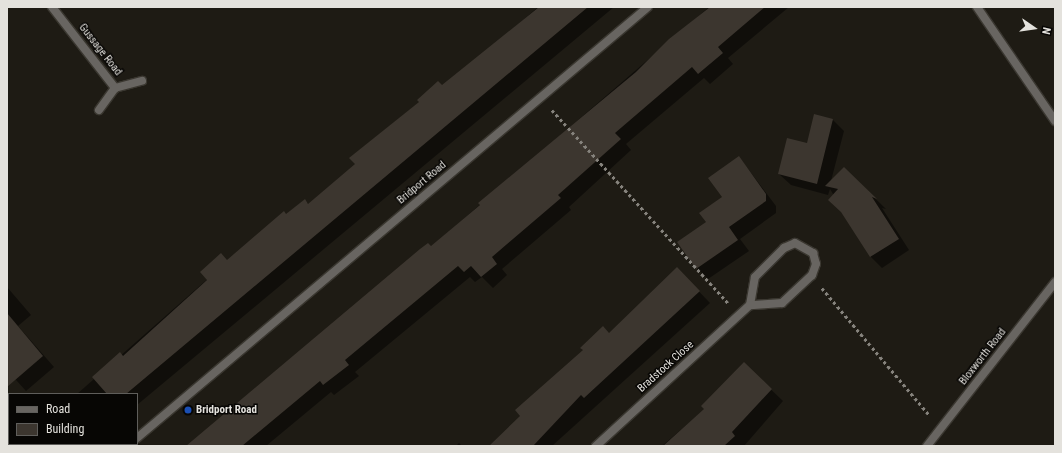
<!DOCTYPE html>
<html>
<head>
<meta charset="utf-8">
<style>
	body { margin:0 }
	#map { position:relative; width:1062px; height:453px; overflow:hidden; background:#1e1b14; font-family:"Roboto Condensed",sans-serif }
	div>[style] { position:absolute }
	.shadow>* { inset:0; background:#0007 }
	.building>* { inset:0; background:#3c362f }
	.path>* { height:2.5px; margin-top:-1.25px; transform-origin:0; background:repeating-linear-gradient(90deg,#86837d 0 3px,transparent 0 6px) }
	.roads { filter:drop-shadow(1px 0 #3a3730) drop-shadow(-1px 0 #3a3730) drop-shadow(0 1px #3a3730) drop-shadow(0 -1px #3a3730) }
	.minor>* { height:8px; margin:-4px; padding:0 4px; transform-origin:4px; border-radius:4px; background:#686561 }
	.dots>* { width:11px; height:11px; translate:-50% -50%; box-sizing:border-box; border:2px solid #070604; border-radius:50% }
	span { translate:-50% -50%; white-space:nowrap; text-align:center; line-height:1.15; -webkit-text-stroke:3px #070604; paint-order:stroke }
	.street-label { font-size:11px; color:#e4e2dd }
	.poi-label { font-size:11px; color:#e4e2dd; font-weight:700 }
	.left { translate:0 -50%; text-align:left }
	.frame { position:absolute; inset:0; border:8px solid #e4e2dd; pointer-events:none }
	.legend { position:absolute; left:8px; top:393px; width:130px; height:52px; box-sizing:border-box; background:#070604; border:1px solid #5f5e5b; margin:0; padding:5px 7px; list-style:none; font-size:12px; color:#e4e2dd }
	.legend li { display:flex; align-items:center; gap:8px; height:20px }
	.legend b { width:20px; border:1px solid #5f5e5b }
	.north { position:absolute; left:1014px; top:8px; width:40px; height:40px; -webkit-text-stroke:3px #070604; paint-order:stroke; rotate:103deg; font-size:11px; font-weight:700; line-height:16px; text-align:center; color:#e4e2dd }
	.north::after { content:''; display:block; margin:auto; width:14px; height:18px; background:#e4e2dd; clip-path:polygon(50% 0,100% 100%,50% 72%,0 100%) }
</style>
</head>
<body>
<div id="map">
	<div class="shadow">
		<div style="clip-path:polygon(538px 7px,614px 7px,137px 405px,137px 394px,77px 394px,228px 261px,304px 200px,309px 205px)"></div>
		<div style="clip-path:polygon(709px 7px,789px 7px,728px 58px,733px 64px,710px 84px,704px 78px,626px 144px,631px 150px,569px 207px,571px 210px,502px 269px,507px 275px,493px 288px,482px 277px,475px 282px,470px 277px,355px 372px,359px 376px,334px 395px,331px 392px,266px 446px,189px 446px,431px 247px)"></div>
		<div style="clip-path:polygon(833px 120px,844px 131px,831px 181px,844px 168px,886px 209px,882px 208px,909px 250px,882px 268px,871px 257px,830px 189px,828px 195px,791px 185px,779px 174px)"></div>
		<div style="clip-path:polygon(739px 157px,776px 206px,776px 213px,740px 239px,749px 251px,708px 279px,697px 268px,707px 223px,724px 198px)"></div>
		<div style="clip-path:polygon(688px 280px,710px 303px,552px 446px,490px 446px,609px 334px)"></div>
		<div style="clip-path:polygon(7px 287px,31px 315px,18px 326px,54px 367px,26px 391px,7px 370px)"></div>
		<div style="clip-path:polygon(744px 364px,783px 401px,744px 446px,662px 446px,705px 409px)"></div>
		<div style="clip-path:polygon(459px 443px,462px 446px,456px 446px)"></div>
		<div style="clip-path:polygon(67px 444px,92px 444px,90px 446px)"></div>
	</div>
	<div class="building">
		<div style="clip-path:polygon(539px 7px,588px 7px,126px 394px,107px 394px,92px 377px,120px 352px,123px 356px,207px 280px,200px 272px,221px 253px,227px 260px,284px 211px,286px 214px,305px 199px,308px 204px,355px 164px,349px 158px,419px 102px,417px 100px,438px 81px,442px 85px)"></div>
		<div style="clip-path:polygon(710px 7px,765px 7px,718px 47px,723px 53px,698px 74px,692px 67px,615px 133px,621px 139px,558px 195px,561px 198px,492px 257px,497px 264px,481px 277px,471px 266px,464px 272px,458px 266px,345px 360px,349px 365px,323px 385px,320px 381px,242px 446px,186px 446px,420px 249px,428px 243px,431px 246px,480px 205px,478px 203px,636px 72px,669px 39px)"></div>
		<div style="clip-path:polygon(814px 114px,833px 119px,817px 184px,778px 174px,787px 138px,807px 143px)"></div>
		<div style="clip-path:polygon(739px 156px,766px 194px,766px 201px,729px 227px,738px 240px,696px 269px,677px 242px,706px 222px,699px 213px,722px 197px,708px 178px)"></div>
		<div style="clip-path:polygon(844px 167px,877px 199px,872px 197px,899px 239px,870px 257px,841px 212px,828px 200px,838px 189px,825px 186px)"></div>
		<div style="clip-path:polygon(677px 267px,700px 291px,584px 398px,581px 395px,533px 446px,489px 446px,520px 416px,515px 410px,583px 350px,580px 348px,603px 326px,609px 333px)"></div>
		<div style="clip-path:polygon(7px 313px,43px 356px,7px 387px)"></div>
		<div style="clip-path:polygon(744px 362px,772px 389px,732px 432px,735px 436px,724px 446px,663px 446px,704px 409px,701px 406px)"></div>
	</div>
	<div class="path">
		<div style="left:552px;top:110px;width:261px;rotate:47.6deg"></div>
		<div style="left:822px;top:288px;width:167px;rotate:49.8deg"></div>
	</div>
	<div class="roads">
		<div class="minor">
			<div style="left:52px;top:7px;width:103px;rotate:52.1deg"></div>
			<div style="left:977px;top:7px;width:138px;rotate:55.6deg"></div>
			<div style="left:99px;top:110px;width:27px;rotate:-54deg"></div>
			<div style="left:115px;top:88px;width:28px;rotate:-15deg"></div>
			<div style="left:7px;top:430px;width:3px;rotate:45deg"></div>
			<div style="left:137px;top:438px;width:668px;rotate:-40.15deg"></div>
			<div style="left:19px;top:444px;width:3px;rotate:45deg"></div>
			<div style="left:127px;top:446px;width:4px;rotate:-34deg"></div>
			<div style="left:596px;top:446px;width:209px;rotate:-42.5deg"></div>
			<div style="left:750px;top:305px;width:28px;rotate:-80deg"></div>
			<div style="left:755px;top:277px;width:41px;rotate:-45deg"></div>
			<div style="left:784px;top:248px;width:12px;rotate:-24deg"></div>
			<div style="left:795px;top:243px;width:21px;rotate:29deg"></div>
			<div style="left:813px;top:253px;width:11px;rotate:75deg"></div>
			<div style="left:816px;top:264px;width:12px;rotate:110deg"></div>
			<div style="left:812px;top:275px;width:41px;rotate:137deg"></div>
			<div style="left:782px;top:303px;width:32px;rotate:176deg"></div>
			<div style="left:927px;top:446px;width:208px;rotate:-52deg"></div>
		</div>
	</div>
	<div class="dots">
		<div style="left:188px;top:410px;background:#1a4fb4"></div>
	</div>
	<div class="street-label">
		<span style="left:100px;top:50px;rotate:52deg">Gussage Road</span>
		<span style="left:422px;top:183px;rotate:-40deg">Bridport Road</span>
		<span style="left:983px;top:357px;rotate:-52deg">Bloxworth Road</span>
		<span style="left:666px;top:367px;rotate:-42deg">Bradstock Close</span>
	</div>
	<div class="poi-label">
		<span class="left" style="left:196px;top:410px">Bridport Road</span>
	</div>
	<div class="frame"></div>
	<ul class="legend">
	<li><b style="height:5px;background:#686561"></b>Road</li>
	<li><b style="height:11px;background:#3c362f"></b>Building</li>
	</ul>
	<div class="north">N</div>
</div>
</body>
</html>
